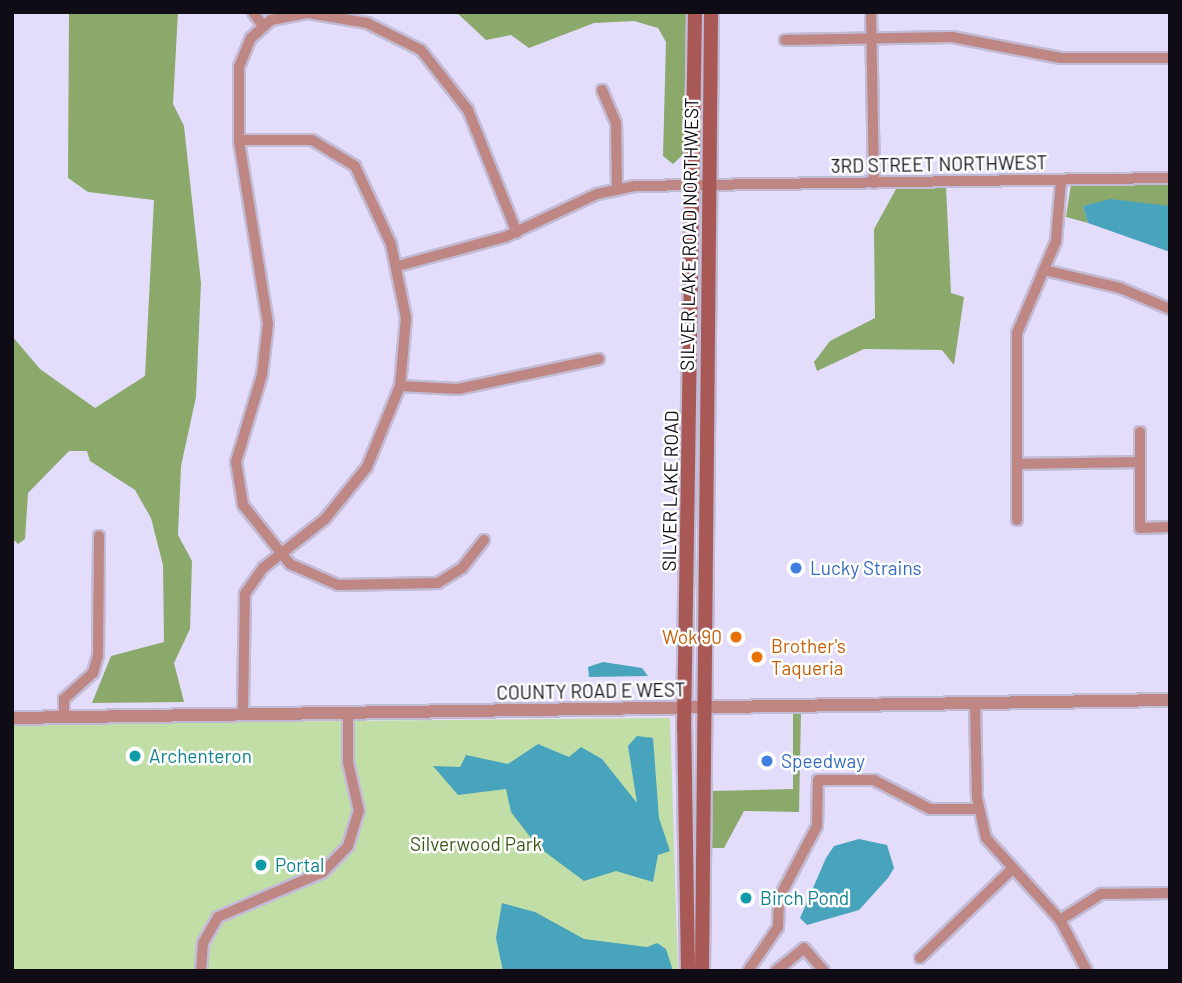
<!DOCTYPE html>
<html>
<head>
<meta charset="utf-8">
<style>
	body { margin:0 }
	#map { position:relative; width:1182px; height:983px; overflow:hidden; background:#e4dcfb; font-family:Barlow,sans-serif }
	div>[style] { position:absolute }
	.green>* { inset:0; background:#c1dea6 }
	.forest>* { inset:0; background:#8aa96b }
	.water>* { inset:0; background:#48a3bc }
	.roads { filter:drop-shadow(2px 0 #c2bbd6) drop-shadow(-2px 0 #c2bbd6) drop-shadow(0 2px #c2bbd6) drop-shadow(0 -2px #c2bbd6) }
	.minor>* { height:10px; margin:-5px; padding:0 5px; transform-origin:5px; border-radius:5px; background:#be8783 }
	.tertiary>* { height:12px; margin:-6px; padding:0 6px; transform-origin:6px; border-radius:6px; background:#be8783 }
	.secondary>* { height:14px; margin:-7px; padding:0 7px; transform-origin:7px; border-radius:7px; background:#a85956 }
	.dots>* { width:19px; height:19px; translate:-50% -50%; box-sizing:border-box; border:4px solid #fff; border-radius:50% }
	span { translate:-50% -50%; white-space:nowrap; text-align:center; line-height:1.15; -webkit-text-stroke:5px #fff; paint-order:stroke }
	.street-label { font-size:19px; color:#0f0c16 }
	.shop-label { font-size:19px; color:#366cbe }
	.left { translate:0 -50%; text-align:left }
	.food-label { font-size:19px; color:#c56008 }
	.right { translate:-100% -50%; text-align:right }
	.culture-label { font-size:19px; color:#0d838f }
	.park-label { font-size:19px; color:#3b5816 }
	.frame { position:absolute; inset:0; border:14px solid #0f0c16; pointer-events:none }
</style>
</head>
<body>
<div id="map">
	<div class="green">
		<div style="clip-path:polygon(670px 718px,678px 971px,12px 971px,12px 724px)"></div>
	</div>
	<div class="forest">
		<div style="clip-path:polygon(69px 12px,178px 12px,173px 104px,184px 126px,201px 283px,196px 397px,181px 466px,178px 535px,192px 561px,190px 629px,174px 663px,184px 702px,92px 703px,111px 656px,164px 642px,163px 565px,151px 518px,135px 490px,90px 461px,87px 451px,69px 451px,28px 493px,25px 539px,18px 544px,12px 538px,12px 336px,40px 369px,95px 408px,145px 376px,154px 200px,88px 192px,68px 178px)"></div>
		<div style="clip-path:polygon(456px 12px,689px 12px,688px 150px,673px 164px,663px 156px,666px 42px,658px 28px,634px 21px,594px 23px,529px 48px,511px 35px,486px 40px)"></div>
		<div style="clip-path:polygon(1170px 183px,1170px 206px,1096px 203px,1083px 206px,1088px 223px,1066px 217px,1071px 184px)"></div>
		<div style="clip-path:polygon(946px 186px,951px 293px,964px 297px,954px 365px,942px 350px,864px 349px,817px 371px,814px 362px,830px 341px,875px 318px,874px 229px,896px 189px)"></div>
		<div style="clip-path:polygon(801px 712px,799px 812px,744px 811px,724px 848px,711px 848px,712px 791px,793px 789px,793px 713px)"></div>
	</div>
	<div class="water">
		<div style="clip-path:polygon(1110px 199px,1170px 206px,1170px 252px,1088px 223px,1083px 206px)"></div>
		<div style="clip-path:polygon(603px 662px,642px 668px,648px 676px,589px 677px,588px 667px)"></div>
		<div style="clip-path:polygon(637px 736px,653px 738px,659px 818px,670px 851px,658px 855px,653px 882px,616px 871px,584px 881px,537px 846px,511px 812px,506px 789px,458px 795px,433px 766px,460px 767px,466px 755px,508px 764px,538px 744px,569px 757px,581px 747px,602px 759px,637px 803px,628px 746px)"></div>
		<div style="clip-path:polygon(859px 839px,887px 845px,894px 868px,888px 878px,859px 910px,807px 925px,800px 918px,826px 858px,834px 846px)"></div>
		<div style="clip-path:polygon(502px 903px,535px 912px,584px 939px,647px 947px,657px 943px,666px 949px,673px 971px,503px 971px,496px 938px)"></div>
	</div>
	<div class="roads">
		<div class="minor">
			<div style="left:253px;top:12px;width:17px;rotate:54deg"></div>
			<div style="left:871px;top:12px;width:171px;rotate:89deg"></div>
			<div style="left:785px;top:40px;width:167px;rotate:-1deg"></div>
			<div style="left:952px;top:37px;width:111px;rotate:10.9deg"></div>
			<div style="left:1061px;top:58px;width:109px"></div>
			<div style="left:602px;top:90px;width:36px;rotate:67deg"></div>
			<div style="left:616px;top:123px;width:65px;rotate:89.1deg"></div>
			<div style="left:239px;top:140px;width:73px"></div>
			<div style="left:312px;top:140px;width:50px;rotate:31.2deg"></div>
			<div style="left:355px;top:166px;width:86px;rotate:65.2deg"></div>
			<div style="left:391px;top:244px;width:76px;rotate:78.5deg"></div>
			<div style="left:406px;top:318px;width:68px;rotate:95deg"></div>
			<div style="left:400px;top:386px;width:87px;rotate:112.2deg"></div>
			<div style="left:367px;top:467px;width:67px;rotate:128.9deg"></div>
			<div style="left:325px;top:519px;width:79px;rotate:141.7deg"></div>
			<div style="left:263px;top:568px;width:32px;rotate:125deg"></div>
			<div style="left:245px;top:594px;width:120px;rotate:91deg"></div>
			<div style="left:398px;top:266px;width:111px;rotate:-15.2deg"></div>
			<div style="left:505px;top:237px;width:102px;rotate:-25.1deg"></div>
			<div style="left:597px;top:194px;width:38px;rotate:-12deg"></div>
			<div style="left:634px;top:186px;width:536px;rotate:-0.86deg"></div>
			<div style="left:1044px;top:270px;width:78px;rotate:13.3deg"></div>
			<div style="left:1120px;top:288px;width:54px;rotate:22.8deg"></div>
			<div style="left:400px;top:386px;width:58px;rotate:3deg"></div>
			<div style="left:458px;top:389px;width:144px;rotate:-12deg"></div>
			<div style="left:1140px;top:432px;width:96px;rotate:90deg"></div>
			<div style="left:1140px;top:528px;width:30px;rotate:-2deg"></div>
			<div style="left:1017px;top:464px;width:123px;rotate:-0.9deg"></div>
			<div style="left:1017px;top:520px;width:187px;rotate:-90deg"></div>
			<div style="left:1017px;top:333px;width:100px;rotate:-67deg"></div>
			<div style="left:1056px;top:241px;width:61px;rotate:-85.3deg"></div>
			<div style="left:484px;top:540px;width:36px;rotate:128deg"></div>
			<div style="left:462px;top:568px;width:28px;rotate:148deg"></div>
			<div style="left:438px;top:583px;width:100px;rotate:178.9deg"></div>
			<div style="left:338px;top:585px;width:52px;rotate:-156.4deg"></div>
			<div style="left:290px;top:564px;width:75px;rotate:-128.5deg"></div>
			<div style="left:243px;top:505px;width:44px;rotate:-99.2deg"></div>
			<div style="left:236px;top:462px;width:91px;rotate:-73.4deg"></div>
			<div style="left:262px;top:375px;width:51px;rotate:-83.3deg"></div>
			<div style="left:268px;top:324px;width:186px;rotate:-99deg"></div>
			<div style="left:239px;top:140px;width:73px;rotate:-90deg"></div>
			<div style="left:239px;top:67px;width:31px;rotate:-68deg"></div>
			<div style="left:251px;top:38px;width:27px;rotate:-42deg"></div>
			<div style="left:271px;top:20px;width:38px;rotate:-11deg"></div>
			<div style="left:308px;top:13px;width:60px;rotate:9.6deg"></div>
			<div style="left:367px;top:23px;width:60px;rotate:26.6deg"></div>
			<div style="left:421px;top:50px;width:76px;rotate:51.9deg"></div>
			<div style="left:468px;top:110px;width:132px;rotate:68.3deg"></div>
			<div style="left:975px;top:703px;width:95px;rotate:88.8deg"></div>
			<div style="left:977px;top:798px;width:41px;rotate:77.3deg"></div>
			<div style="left:986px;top:838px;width:110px;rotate:47.9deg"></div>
			<div style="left:1060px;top:920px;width:58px;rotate:62.1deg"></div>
			<div style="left:64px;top:718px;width:19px;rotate:-90deg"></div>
			<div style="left:64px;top:699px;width:39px;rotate:-42deg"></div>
			<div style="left:93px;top:673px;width:18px;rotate:-74deg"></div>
			<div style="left:98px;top:656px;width:120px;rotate:-89.5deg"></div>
			<div style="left:1060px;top:920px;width:49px;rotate:-32.4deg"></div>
			<div style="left:1101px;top:894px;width:69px;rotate:-0.8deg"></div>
			<div style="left:920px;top:958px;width:125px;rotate:-44deg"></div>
			<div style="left:201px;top:971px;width:28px;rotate:-86deg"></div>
			<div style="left:203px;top:943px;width:30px;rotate:-60deg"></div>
			<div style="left:218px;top:917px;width:114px;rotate:-23.2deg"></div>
			<div style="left:323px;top:872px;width:36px;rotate:-46deg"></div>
			<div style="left:348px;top:846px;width:37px;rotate:-73deg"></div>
			<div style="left:359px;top:811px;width:50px;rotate:-102.7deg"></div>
			<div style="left:348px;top:762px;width:50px;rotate:-90deg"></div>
			<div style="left:748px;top:971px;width:53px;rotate:-55.7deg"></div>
			<div style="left:778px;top:927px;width:29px;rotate:-88deg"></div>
			<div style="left:779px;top:898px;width:81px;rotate:-62.2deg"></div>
			<div style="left:817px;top:826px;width:46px;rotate:-88.8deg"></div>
			<div style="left:818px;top:780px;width:56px"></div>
			<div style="left:874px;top:780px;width:63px;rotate:27.4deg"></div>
			<div style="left:930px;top:809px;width:48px"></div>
			<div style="left:776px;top:971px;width:36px;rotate:-39deg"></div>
			<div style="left:804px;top:948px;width:30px;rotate:49deg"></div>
		</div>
		<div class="tertiary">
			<div style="left:12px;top:718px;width:1158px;rotate:-0.89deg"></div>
		</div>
		<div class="secondary">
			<div style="left:688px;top:971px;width:243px;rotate:-90.9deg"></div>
			<div style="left:684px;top:728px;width:716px;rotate:-89.12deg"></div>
			<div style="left:702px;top:971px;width:959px;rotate:-89.46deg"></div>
		</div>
	</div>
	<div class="dots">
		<div style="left:796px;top:568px;background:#3f7fe0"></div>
		<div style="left:736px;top:637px;background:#e8710a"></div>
		<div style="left:757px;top:657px;background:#e8710a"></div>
		<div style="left:135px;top:756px;background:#0f9aa8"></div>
		<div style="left:767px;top:761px;background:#3f7fe0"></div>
		<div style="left:261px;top:865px;background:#0f9aa8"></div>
		<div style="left:746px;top:898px;background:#0f9aa8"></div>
	</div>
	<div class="street-label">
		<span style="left:939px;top:164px;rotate:-1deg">3RD STREET NORTHWEST</span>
		<span style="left:689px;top:234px;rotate:-89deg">SILVER LAKE ROAD NORTHWEST</span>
		<span style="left:670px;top:491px;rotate:-89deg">SILVER LAKE ROAD</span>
		<span style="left:591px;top:691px;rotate:-1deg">COUNTY ROAD E WEST</span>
	</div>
	<div class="shop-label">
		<span class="left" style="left:810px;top:568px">Lucky Strains</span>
		<span class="left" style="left:781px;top:761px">Speedway</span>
	</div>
	<div class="food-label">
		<span class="right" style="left:722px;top:637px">Wok 90</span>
		<span class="left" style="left:771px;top:657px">Brother's<br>Taqueria</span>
	</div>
	<div class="culture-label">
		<span class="left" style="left:149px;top:756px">Archenteron</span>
		<span class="left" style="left:275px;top:865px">Portal</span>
		<span class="left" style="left:760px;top:898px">Birch Pond</span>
	</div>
	<div class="park-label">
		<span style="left:476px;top:844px">Silverwood Park</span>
	</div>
	<div class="frame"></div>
</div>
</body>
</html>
